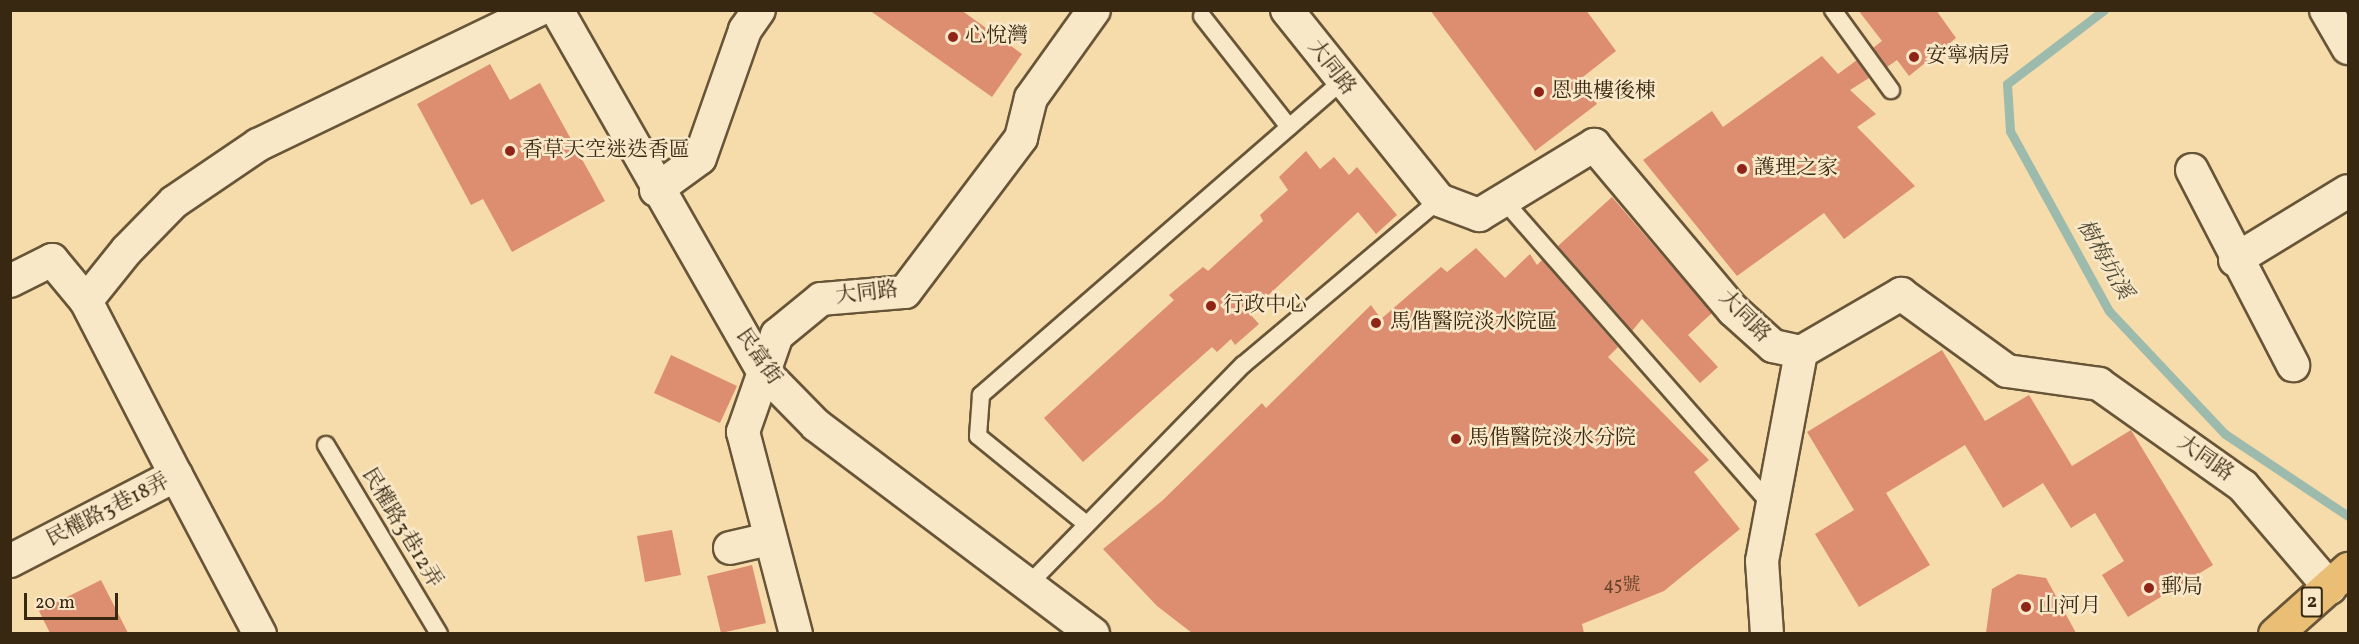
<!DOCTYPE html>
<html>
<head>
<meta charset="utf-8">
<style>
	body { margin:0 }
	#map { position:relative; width:2359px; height:644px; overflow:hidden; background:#f6dbab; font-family:Vollkorn,"Noto Serif TC",serif }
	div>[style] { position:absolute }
	.stream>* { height:9px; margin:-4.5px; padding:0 4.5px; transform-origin:4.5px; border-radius:4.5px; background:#9dbbad }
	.building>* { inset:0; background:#dd8e71 }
	.roads { filter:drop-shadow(2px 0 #685538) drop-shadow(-2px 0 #685538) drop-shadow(0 2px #685538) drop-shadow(0 -2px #685538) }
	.service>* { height:16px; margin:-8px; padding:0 8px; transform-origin:8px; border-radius:8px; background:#f9e8c8 }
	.minor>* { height:32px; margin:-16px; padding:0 16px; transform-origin:16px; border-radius:16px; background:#f9e8c8 }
	.primary>* { height:33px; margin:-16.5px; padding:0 16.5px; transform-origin:16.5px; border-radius:16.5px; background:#ebbe76 }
	.dots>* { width:16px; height:16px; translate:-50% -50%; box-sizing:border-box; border:3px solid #f9e8c8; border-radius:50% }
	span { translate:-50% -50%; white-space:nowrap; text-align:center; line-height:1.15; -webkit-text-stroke:5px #f9e8c8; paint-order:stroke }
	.number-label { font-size:18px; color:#624229 }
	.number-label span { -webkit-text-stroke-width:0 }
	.shield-label span { padding:2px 4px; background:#f9e8c8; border:2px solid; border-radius:4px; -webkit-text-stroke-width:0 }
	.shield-label { font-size:20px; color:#392811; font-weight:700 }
	.poi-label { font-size:21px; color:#392811 }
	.left { translate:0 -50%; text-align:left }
	.street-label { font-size:21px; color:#392811 }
	.water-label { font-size:22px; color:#524d38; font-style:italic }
	.frame { position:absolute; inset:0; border:12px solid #392811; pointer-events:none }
	.scale { position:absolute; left:24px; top:593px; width:94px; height:27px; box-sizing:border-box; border:3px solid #392811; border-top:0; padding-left:8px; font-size:18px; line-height:21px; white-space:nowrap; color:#392811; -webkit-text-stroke:4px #f9e8c8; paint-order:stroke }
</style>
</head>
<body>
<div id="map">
	<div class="stream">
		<div style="left:2104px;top:10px;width:122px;rotate:142.7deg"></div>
		<div style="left:2007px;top:84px;width:47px;rotate:86.3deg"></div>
		<div style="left:2010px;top:131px;width:205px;rotate:61.2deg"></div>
		<div style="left:2109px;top:311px;width:169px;rotate:46.7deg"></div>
		<div style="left:2225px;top:434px;width:148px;rotate:33.7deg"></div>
	</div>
	<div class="building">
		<div style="clip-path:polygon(869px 10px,961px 10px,1022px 54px,992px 97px)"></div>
		<div style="clip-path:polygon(1430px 10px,1586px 10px,1616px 51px,1579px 80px,1597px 104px,1535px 151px)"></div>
		<div style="clip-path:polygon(1858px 10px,1936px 10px,1956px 38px,1909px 76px,1897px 60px,1887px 67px,1873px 48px,1882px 41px)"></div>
		<div style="clip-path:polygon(1822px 56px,1838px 74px,1857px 60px,1869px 78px,1850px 90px,1876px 114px,1857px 127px,1915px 186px,1844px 239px,1824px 213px,1737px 276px,1643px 160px,1712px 111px,1723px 127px)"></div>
		<div style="clip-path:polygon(490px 64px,510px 100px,540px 83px,605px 201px,512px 252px,483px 199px,471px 205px,417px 104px)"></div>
		<div style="clip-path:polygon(1306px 151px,1320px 169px,1334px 157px,1349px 175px,1357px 167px,1397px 215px,1376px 234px,1358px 212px,1249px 313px,1259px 324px,1235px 345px,1231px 339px,1217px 352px,1212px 347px,1083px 462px,1044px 418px,1174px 300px,1169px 295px,1203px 267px,1208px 271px,1263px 221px,1260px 215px,1288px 190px,1279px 177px)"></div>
		<div style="clip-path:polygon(1612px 197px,1712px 313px,1688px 335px,1718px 367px,1700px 383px,1642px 319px,1632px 331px,1558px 246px)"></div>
		<div style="clip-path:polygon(1476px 248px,1505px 278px,1530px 254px,1537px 265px,1542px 260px,1618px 347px,1608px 357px,1709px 460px,1694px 472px,1740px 529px,1664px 591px,1582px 624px,1584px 633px,1192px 633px,1157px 606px,1103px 549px,1163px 500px,1262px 403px,1266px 408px,1371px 305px,1381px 319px,1441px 267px,1447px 272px)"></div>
		<div style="clip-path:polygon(1942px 350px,1985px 421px,2029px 395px,2072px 466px,2131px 430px,2213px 565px,2128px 617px,2102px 575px,2124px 561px,2095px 513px,2071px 528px,2043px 483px,2003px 508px,1965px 445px,1886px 493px,1930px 565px,1859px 607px,1815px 534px,1854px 510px,1807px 432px)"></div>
		<div style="clip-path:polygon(671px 355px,737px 386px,720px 423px,654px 393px)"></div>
		<div style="clip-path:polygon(672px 530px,681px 575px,645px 582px,637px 536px)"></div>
		<div style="clip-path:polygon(752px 565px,766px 623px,721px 633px,707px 576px)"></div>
		<div style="clip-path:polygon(2018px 574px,2046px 578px,2076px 633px,1986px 633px,1992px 589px)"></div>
		<div style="clip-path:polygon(101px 580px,128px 633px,50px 633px,39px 611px)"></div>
	</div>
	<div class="roads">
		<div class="service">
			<div style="left:1833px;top:10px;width:99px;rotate:54.1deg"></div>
			<div style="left:1202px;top:16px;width:141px;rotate:51.9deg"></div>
			<div style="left:1506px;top:203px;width:402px;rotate:48.7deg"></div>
			<div style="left:326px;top:445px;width:220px;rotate:59.1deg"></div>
			<div style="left:1085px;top:523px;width:138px;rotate:-140.9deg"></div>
			<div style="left:978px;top:436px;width:41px;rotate:-85.8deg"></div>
			<div style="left:981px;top:395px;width:477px;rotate:-41deg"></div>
			<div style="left:1027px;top:586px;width:309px;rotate:-45.7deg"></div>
			<div style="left:1243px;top:365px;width:256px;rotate:-40.1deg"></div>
		</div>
		<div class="minor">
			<div style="left:557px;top:10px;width:416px;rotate:60.3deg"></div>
			<div style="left:763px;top:371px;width:76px;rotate:45.5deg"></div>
			<div style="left:816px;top:425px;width:347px;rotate:37deg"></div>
			<div style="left:1287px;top:10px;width:243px;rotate:51.3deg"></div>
			<div style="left:1439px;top:200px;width:43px;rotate:20.6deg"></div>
			<div style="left:1479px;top:215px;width:135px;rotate:-31.3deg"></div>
			<div style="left:1594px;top:145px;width:216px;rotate:49.9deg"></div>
			<div style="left:1733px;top:310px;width:54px;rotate:42deg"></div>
			<div style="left:1773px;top:346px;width:29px;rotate:12deg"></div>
			<div style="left:1801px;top:352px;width:116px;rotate:-30.1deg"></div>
			<div style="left:1901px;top:294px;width:131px;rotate:36deg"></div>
			<div style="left:2007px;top:371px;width:93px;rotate:8deg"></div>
			<div style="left:2099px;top:384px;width:176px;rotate:35.3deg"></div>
			<div style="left:2243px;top:486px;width:134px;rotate:49.5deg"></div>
			<div style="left:2326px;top:10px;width:44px;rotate:59.9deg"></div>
			<div style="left:2192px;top:170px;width:220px;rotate:62.6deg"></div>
			<div style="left:656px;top:190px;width:54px;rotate:-36deg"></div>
			<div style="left:700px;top:158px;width:136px;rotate:-70.6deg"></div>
			<div style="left:745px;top:30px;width:24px;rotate:-55deg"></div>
			<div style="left:2235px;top:260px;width:132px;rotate:-31.4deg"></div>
			<div style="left:10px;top:281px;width:47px;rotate:-26.6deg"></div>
			<div style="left:52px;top:260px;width:53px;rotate:50.3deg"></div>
			<div style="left:86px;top:301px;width:196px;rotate:62.7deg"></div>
			<div style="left:86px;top:301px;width:65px;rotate:-51.2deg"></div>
			<div style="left:127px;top:250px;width:67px;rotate:-45.6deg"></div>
			<div style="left:174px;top:202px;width:102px;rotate:-34.2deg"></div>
			<div style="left:258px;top:145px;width:311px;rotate:-25.7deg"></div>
			<div style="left:730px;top:548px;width:39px;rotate:-13deg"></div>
			<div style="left:10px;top:561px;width:187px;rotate:-27.4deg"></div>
			<div style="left:176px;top:475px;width:180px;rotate:62.2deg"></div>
			<div style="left:796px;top:634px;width:209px;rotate:-104.7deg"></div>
			<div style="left:743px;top:432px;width:103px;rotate:-70.7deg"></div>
			<div style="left:777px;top:335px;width:57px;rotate:-39.3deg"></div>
			<div style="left:821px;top:299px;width:84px;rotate:-4.8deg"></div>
			<div style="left:905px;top:292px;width:193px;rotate:-53deg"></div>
			<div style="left:1021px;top:138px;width:41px;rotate:-76deg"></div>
			<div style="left:1031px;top:98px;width:108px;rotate:-54.4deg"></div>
			<div style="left:1767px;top:634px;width:73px;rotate:-93.9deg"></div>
			<div style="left:1762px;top:561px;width:213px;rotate:-79.4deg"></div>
		</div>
		<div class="primary">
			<div style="left:2275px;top:634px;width:98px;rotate:-41.7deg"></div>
		</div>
	</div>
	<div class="dots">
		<div style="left:953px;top:37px;background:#8f2418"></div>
		<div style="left:1914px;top:57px;background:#8f2418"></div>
		<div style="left:1539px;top:92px;background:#8f2418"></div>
		<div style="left:510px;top:151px;background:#8f2418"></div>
		<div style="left:1742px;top:169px;background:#8f2418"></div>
		<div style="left:1211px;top:306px;background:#8f2418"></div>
		<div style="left:1376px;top:323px;background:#8f2418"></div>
		<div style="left:1456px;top:439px;background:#8f2418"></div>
		<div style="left:2149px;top:588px;background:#8f2418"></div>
		<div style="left:2026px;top:607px;background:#8f2418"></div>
	</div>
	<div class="number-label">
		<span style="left:1622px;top:586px">45號</span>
	</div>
	<div class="shield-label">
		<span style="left:2312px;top:602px">2</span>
	</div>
	<div class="poi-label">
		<span class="left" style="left:965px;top:37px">心悅灣</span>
		<span class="left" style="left:1926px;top:57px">安寧病房</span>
		<span class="left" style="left:1551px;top:92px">恩典樓後棟</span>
		<span class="left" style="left:522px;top:151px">香草天空迷迭香區</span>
		<span class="left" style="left:1754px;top:169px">護理之家</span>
		<span class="left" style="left:1223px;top:306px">行政中心</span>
		<span class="left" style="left:1390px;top:323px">馬偕醫院淡水院區</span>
		<span class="left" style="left:1468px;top:439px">馬偕醫院淡水分院</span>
		<span class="left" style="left:2161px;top:588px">郵局</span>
		<span class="left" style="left:2038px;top:607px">山河月</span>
	</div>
	<div class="street-label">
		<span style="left:1331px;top:68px;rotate:52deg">大同路</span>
		<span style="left:867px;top:294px;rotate:-7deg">大同路</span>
		<span style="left:1744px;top:317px;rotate:45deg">大同路</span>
		<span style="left:758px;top:357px;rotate:55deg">民富街</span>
		<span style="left:2205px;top:459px;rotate:35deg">大同路</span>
		<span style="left:108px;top:511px;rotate:-27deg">民權路3巷18弄</span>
		<span style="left:401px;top:528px;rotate:59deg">民權路3巷12弄</span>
	</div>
	<div class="water-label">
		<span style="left:2104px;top:260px;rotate:60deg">樹梅坑溪</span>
	</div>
	<div class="frame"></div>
	<div class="scale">20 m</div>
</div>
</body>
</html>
